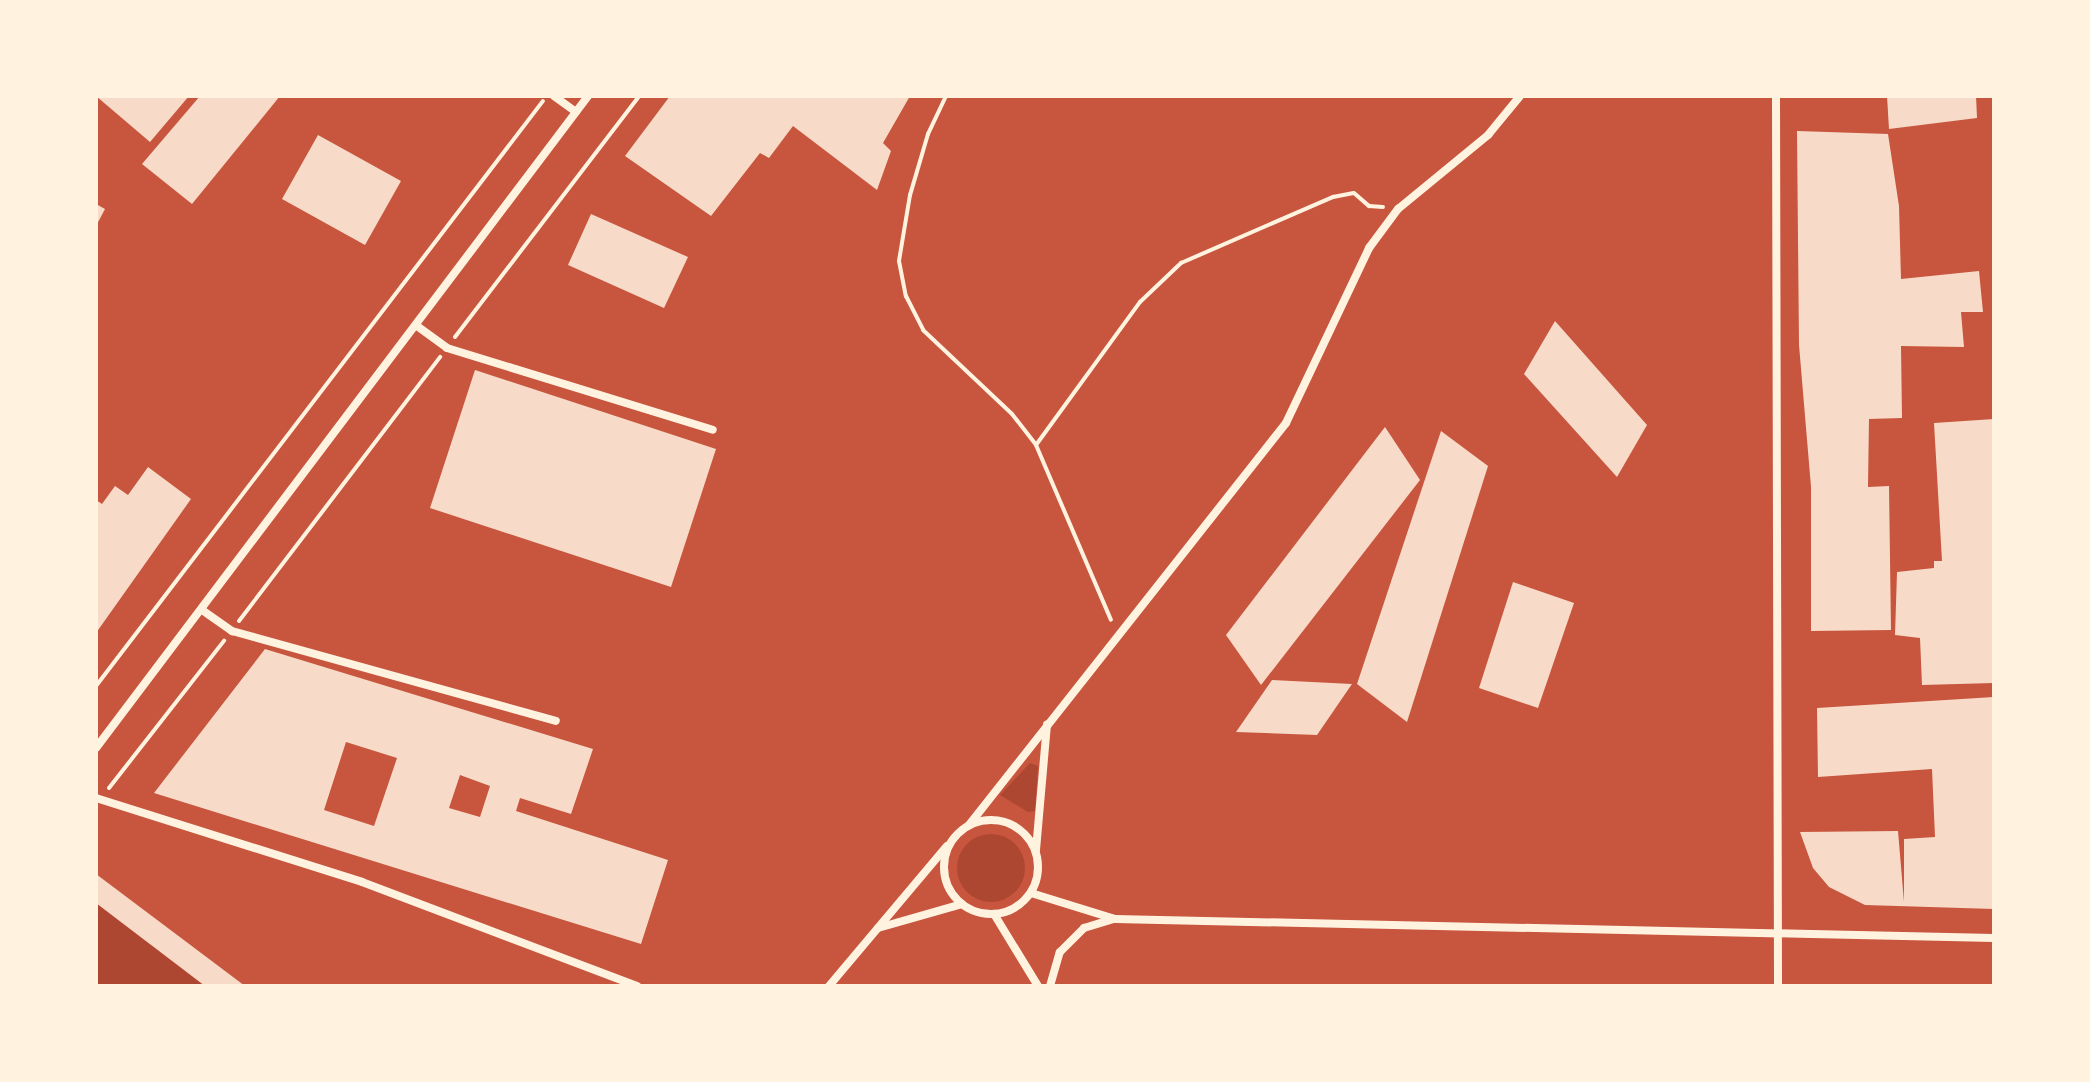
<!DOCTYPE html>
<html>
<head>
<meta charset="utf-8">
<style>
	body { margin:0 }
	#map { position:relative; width:2090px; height:1082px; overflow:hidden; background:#c8553d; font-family:Mulish,sans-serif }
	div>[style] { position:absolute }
	.green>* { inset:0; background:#ae4732 }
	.round { border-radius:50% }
	.building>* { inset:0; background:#f7dbc8 }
	.path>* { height:4px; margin:-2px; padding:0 2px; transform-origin:2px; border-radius:2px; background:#fff3e0 }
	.minor>* { height:8px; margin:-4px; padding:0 4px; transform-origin:4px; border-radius:4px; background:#fff3e0 }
	.minor>.ring { margin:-4px; padding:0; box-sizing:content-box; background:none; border:8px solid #fff3e0; border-radius:50% }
	span { translate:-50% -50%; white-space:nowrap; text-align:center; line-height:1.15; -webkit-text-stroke:8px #fff3e0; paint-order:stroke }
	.frame { position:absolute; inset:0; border:98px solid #fff3e0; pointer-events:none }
</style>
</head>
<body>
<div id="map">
	<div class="green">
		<div style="clip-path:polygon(1030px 763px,1038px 766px,1035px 811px,1028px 812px,1000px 795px)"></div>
		<div class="round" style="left:957px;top:834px;width:68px;height:68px"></div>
		<div style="clip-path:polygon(96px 903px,205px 986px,96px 986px)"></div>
	</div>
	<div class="building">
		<div style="clip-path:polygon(96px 96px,189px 96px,150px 142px)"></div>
		<div style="clip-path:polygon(200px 96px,280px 96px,192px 204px,142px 164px)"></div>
		<div style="clip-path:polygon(670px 96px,910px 96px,883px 143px,891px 151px,877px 190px,793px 126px,769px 158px,760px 153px,711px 216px,625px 156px)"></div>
		<div style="clip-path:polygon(1887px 96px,1976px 96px,1977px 118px,1889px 129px)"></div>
		<div style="clip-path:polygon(1797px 131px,1888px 134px,1899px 206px,1901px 279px,1979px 271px,1983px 312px,1961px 312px,1964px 347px,1901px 346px,1902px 418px,1869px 419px,1868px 487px,1889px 486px,1891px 630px,1811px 631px,1811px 487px,1799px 345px)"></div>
		<div style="clip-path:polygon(318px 135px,401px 181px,365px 245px,282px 199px)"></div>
		<div style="clip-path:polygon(96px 204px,105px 209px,96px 226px)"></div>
		<div style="clip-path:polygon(591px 214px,688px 257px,664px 308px,568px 265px)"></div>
		<div style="clip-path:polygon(1555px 321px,1647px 425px,1617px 477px,1524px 374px)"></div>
		<div style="clip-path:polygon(475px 370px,716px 449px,671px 587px,430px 508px)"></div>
		<div style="clip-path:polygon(1994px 419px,1994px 683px,1922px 685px,1920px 638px,1895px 635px,1897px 572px,1934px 568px,1934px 561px,1942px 561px,1934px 423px)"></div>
		<div style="clip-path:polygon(1385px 427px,1420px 480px,1261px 685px,1226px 635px)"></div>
		<div style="clip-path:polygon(1441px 431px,1488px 466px,1407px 722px,1357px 684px)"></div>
		<div style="clip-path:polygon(148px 467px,191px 499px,96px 633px,96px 500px,102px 504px,115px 486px,128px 495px)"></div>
		<div style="clip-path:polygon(1513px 582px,1574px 603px,1538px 708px,1479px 688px)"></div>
		<div style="clip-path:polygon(evenodd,265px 649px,593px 749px,571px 814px,520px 798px,516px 811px,668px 860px,641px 944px,154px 793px,265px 649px,346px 742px,397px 758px,374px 826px,324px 810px,346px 742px,265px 649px,460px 775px,490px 786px,480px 817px,449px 808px,460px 775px)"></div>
		<div style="clip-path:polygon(1272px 680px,1352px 684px,1317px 735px,1236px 732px)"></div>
		<div style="clip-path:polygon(1994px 697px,1994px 909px,1865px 905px,1829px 887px,1813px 868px,1800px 832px,1898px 831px,1904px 902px,1904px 839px,1935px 837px,1932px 769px,1818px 777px,1817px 708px)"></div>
		<div style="clip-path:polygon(96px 874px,245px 986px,205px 986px,96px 903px)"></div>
	</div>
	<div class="path">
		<div style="left:946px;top:96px;width:42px;rotate:115.3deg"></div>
		<div style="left:928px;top:134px;width:64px;rotate:106.4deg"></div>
		<div style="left:910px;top:195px;width:67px;rotate:99.5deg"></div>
		<div style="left:899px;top:261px;width:36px;rotate:79deg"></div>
		<div style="left:906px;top:296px;width:38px;rotate:63deg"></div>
		<div style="left:923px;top:330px;width:122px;rotate:43.3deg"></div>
		<div style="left:1012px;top:414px;width:39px;rotate:52deg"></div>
		<div style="left:1036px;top:445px;width:190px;rotate:66.8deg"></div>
		<div style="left:455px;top:337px;width:303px;rotate:-52.6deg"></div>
		<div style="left:1036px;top:445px;width:177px;rotate:-54deg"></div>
		<div style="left:1140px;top:302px;width:57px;rotate:-43.6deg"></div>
		<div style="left:1181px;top:263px;width:166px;rotate:-23.5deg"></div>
		<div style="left:1333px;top:197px;width:21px;rotate:-11deg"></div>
		<div style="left:1354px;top:193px;width:20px;rotate:41deg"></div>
		<div style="left:1369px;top:206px;width:14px;rotate:4deg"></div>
		<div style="left:239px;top:621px;width:332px;rotate:-52.7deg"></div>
		<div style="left:96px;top:686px;width:736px;rotate:-52.62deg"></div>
		<div style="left:109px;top:788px;width:187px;rotate:-52deg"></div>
	</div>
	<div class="minor">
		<div style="left:554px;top:96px;width:27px;rotate:36deg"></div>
		<div style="left:1776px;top:96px;width:890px;rotate:89.87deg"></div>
		<div style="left:417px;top:326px;width:37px;rotate:36deg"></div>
		<div style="left:447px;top:348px;width:278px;rotate:17.1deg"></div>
		<div style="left:202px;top:610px;width:37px;rotate:35deg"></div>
		<div style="left:232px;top:631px;width:336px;rotate:15.5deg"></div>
		<div style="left:96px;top:748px;width:817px;rotate:-52.96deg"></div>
		<div style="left:96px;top:798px;width:279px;rotate:17.5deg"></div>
		<div style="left:362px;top:882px;width:294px;rotate:20.7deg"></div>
		<div class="ring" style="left:944px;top:820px;width:86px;height:86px"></div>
		<div style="left:969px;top:825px;width:512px;rotate:-51.74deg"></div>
		<div style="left:1286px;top:423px;width:194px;rotate:-64.6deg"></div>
		<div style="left:1369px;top:248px;width:49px;rotate:-53.4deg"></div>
		<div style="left:1398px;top:209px;width:117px;rotate:-39.4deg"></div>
		<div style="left:1488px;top:135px;width:50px;rotate:-50.6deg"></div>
		<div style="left:1036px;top:850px;width:126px;rotate:-85deg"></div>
		<div style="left:1031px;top:893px;width:88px;rotate:17.2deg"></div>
		<div style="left:1115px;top:919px;width:879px;rotate:1.24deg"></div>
		<div style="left:994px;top:914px;width:84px;rotate:58.6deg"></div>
		<div style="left:878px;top:928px;width:87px;rotate:-15.9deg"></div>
		<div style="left:829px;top:986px;width:183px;rotate:-49.9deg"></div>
		<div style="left:1050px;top:986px;width:35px;rotate:-74deg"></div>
		<div style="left:1060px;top:952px;width:34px;rotate:-45deg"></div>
		<div style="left:1084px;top:928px;width:31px;rotate:-17deg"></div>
	</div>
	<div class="frame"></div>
</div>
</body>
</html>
